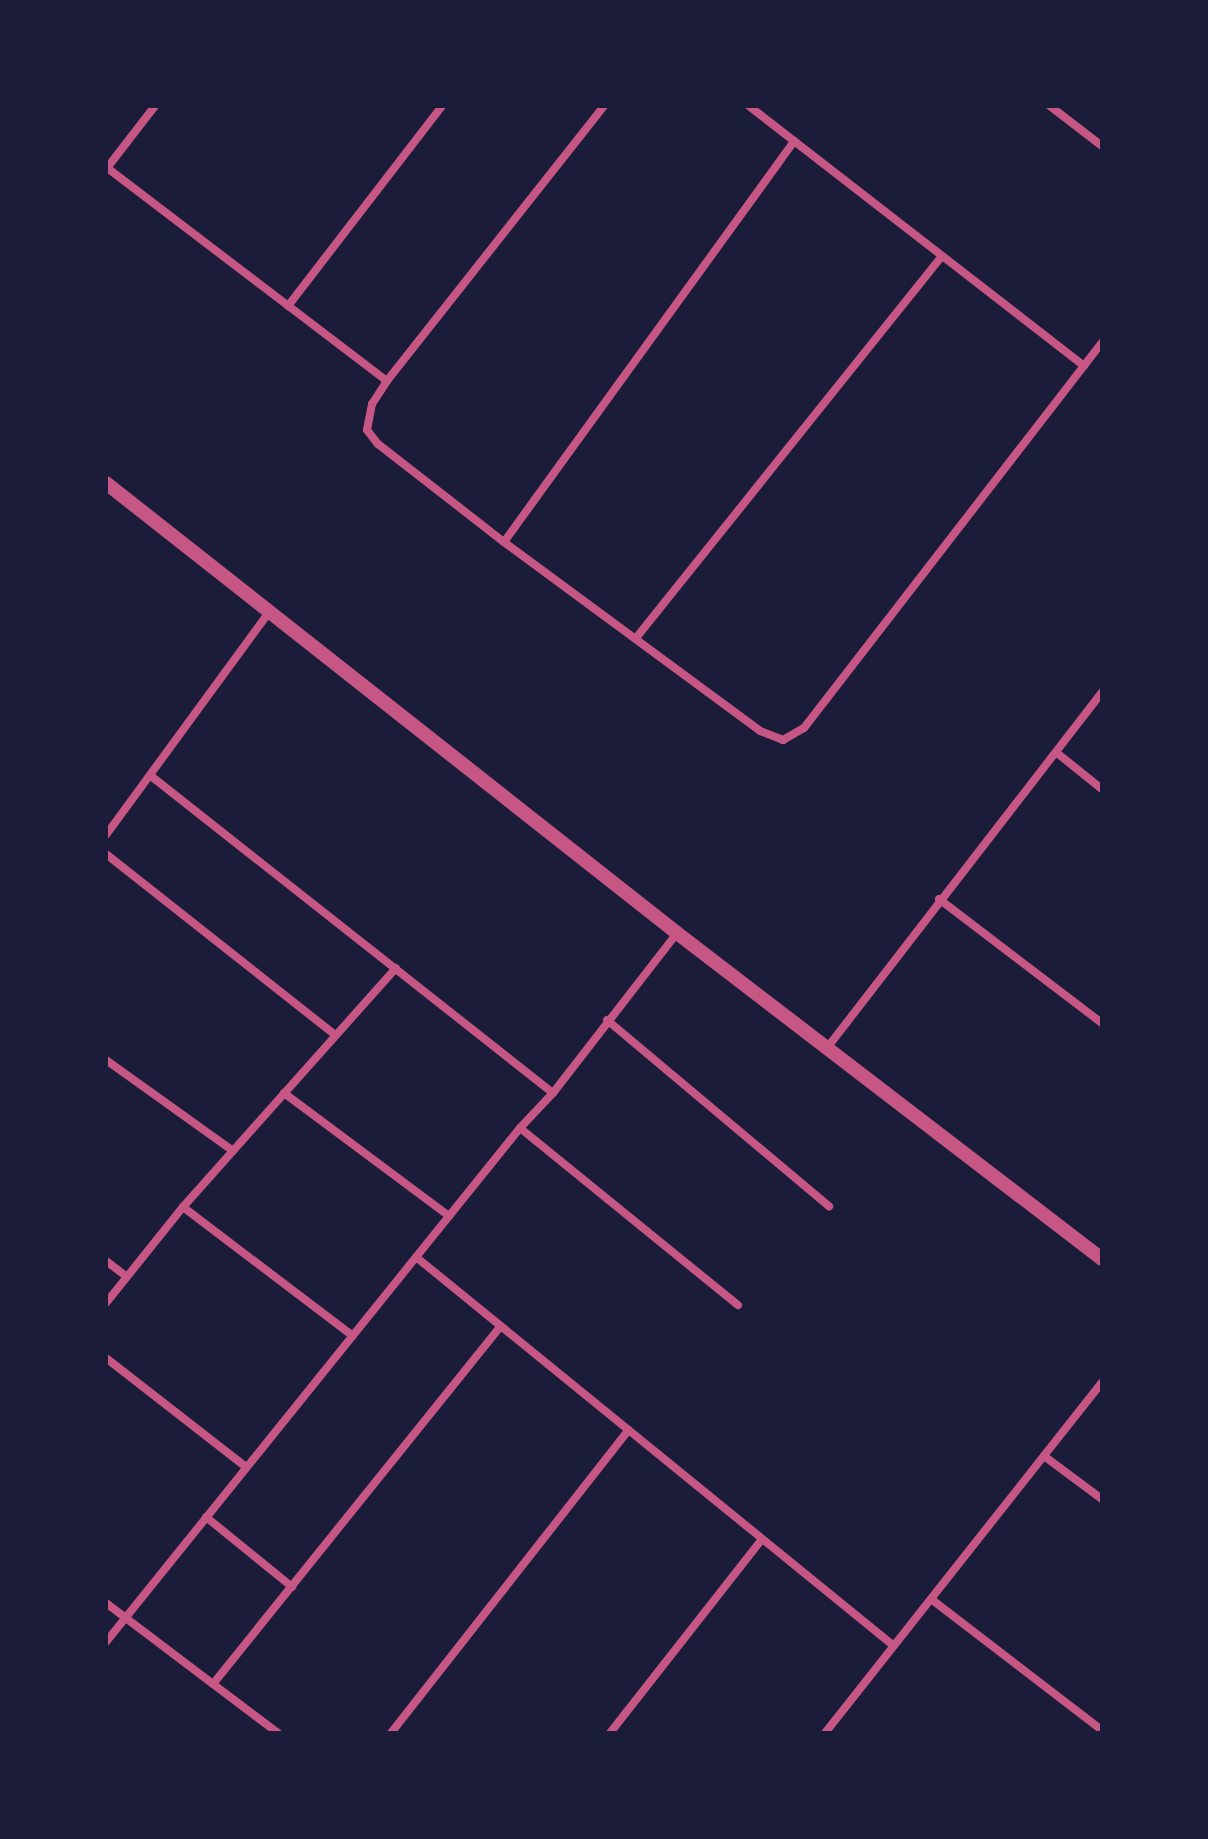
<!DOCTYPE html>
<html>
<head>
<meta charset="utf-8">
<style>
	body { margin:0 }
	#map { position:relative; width:1208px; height:1839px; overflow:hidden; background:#1b1b3a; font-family:"Titillium Web",sans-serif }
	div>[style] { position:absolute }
	.minor>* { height:8px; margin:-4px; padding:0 4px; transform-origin:4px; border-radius:4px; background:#c65784 }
	.tertiary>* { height:14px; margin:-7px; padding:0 7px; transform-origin:7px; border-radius:7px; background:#c65784 }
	span { translate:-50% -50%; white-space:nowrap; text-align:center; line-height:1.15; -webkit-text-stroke:6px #1b1b3a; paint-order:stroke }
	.frame { position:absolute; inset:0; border:108px solid #1b1b3a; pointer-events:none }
</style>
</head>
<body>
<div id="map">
	<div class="minor">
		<div style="left:604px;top:106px;width:350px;rotate:128.3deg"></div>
		<div style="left:387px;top:381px;width:27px;rotate:123deg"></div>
		<div style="left:372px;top:404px;width:26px;rotate:101deg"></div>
		<div style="left:367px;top:430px;width:18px;rotate:52deg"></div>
		<div style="left:378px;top:444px;width:160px;rotate:37.9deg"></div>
		<div style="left:504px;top:542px;width:318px;rotate:36.4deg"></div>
		<div style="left:760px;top:731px;width:25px;rotate:21deg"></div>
		<div style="left:783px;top:740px;width:24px;rotate:-30deg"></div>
		<div style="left:804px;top:728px;width:488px;rotate:-52.3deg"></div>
		<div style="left:749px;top:106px;width:424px;rotate:37.8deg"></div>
		<div style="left:1050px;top:106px;width:66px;rotate:37.6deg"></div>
		<div style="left:106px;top:167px;width:353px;rotate:37.3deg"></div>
		<div style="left:107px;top:168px;width:78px;rotate:-52.3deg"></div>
		<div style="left:288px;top:306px;width:252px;rotate:-52.4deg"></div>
		<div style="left:504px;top:542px;width:495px;rotate:-54.1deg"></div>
		<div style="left:636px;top:638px;width:489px;rotate:-51.3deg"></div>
		<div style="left:1057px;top:753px;width:58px;rotate:38.7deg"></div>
		<div style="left:151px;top:776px;width:512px;rotate:38.26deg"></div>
		<div style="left:106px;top:835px;width:278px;rotate:-53.8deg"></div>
		<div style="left:106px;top:854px;width:292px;rotate:38.3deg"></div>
		<div style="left:939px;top:899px;width:205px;rotate:37.3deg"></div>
		<div style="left:607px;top:1020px;width:290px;rotate:40deg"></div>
		<div style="left:827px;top:1048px;width:450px;rotate:-52.3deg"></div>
		<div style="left:106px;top:1060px;width:156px;rotate:35.6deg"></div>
		<div style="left:284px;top:1093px;width:206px;rotate:36.7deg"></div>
		<div style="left:520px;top:1128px;width:281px;rotate:39.1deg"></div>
		<div style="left:183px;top:1207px;width:213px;rotate:37.2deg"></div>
		<div style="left:416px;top:1257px;width:616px;rotate:39.14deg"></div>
		<div style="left:106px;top:1261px;width:26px;rotate:37deg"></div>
		<div style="left:106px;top:1303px;width:123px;rotate:-51.3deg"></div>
		<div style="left:183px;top:1207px;width:320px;rotate:-48.3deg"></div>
		<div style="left:106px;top:1358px;width:177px;rotate:37.9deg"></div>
		<div style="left:1044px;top:1456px;width:72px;rotate:36.6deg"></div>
		<div style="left:206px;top:1517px;width:111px;rotate:39.1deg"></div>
		<div style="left:931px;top:1599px;width:215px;rotate:37.5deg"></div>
		<div style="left:106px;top:1603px;width:216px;rotate:37.1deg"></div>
		<div style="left:106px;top:1642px;width:660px;rotate:-51.15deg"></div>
		<div style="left:520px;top:1128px;width:48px;rotate:-46.7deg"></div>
		<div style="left:553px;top:1093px;width:202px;rotate:-52.2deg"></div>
		<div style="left:213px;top:1684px;width:459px;rotate:-51.2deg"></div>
		<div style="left:391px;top:1733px;width:385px;rotate:-51.9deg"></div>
		<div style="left:610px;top:1733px;width:246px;rotate:-51.9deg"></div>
		<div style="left:825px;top:1733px;width:447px;rotate:-51.7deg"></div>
	</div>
	<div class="tertiary">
		<div style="left:106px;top:483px;width:727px;rotate:38.24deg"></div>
		<div style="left:677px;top:933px;width:536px;rotate:37.49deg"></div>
	</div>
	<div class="frame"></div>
</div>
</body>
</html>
